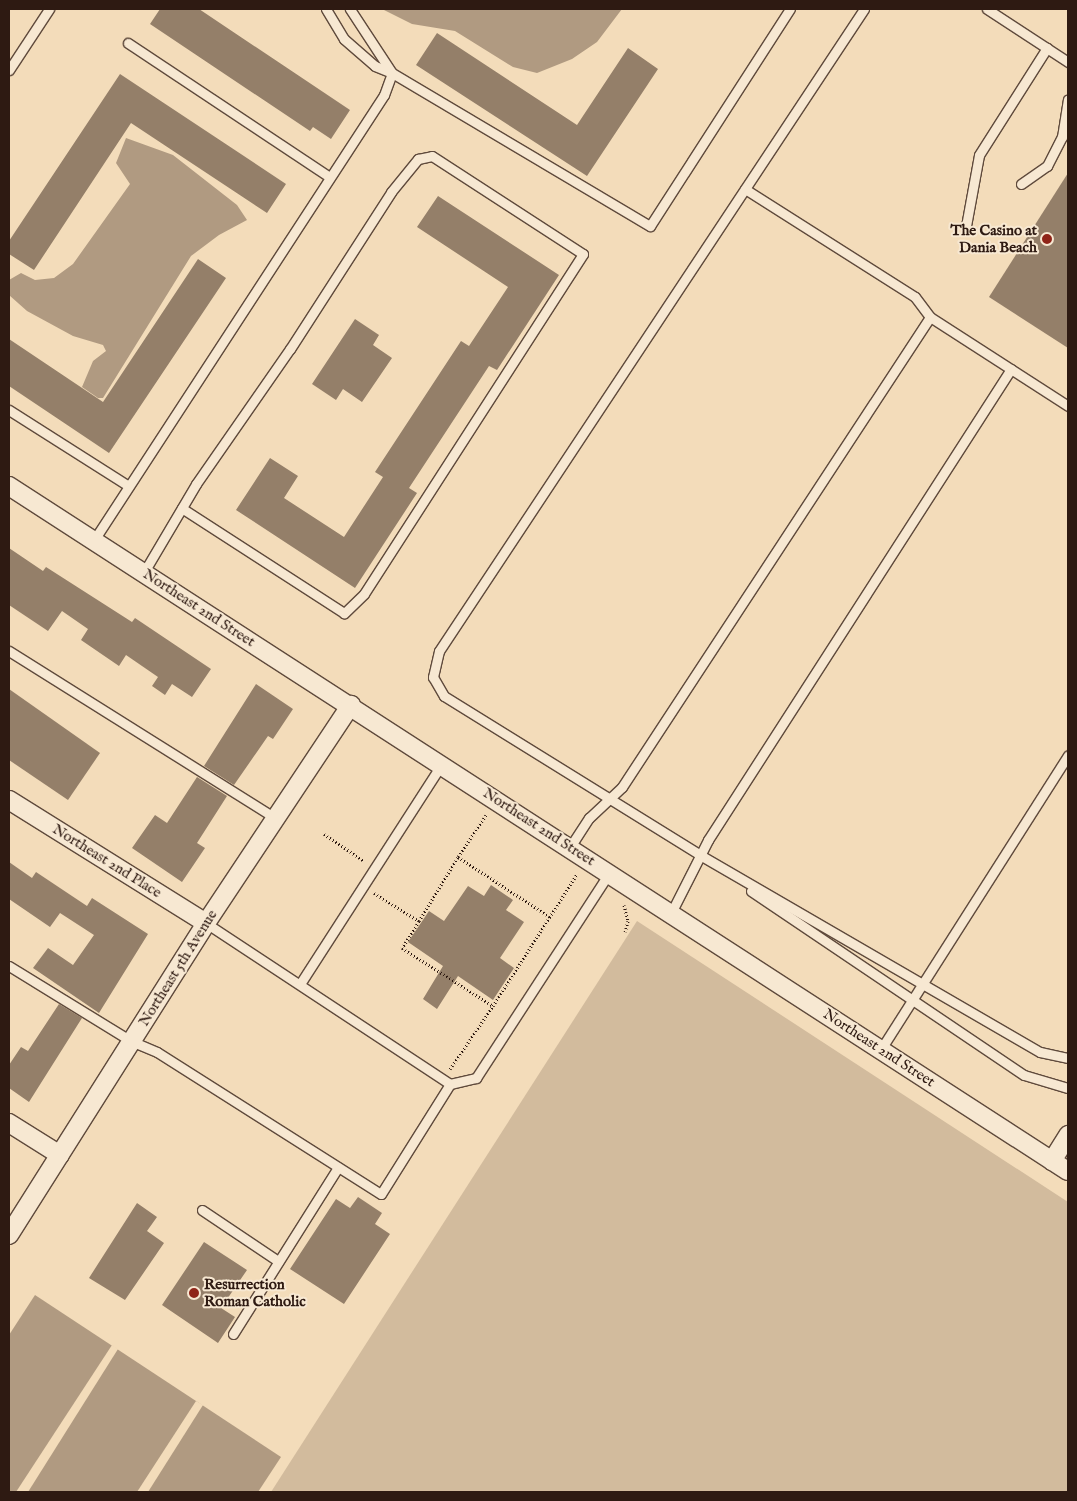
<!DOCTYPE html>
<html>
<head>
<meta charset="utf-8">
<style>
	body { margin:0 }
	#map { position:relative; width:1077px; height:1501px; overflow:hidden; background:#f3dcba; font-family:"IM FELL English",serif }
	div>[style] { position:absolute }
	.green>* { inset:0; background:#d2bb9d }
	.water>* { inset:0; background:#b09a81 }
	.pier>* { inset:0; background:#f3dcba }
	.building>* { inset:0; background:#947f69 }
	.path>* { height:3px; margin-top:-1.5px; transform-origin:0; background:repeating-linear-gradient(90deg,#2e1a12 0 1px,transparent 0 3.5px) }
	.roads { filter:drop-shadow(1px 0 #5f4a3c) drop-shadow(-1px 0 #5f4a3c) drop-shadow(0 1px #5f4a3c) drop-shadow(0 -1px #5f4a3c) }
	.lane>* { height:9px; margin:-4.5px; padding:0 4.5px; transform-origin:4.5px; border-radius:4.5px; background:#f7e8d2 }
	.street>* { height:18px; margin:-9px; padding:0 9px; transform-origin:9px; border-radius:9px; background:#f7e8d2 }
	.dots>* { width:14px; height:14px; translate:-50% -50%; box-sizing:border-box; border:2px solid #f7e8d2; border-radius:50% }
	span { translate:-50% -50%; white-space:nowrap; text-align:center; line-height:1.15; -webkit-text-stroke:4px #f7e8d2; paint-order:stroke }
	.poi-label { font-size:15px; color:#2e1a12; font-weight:700 }
	.right { translate:-100% -50%; text-align:right }
	.left { translate:0 -50%; text-align:left }
	.street-label { font-size:15px; color:#2e1a12 }
	.frame { position:absolute; inset:0; border:10px solid #2e1a12; pointer-events:none }
</style>
</head>
<body>
<div id="map">
	<div class="green">
		<div style="clip-path:polygon(637px 921px,1068px 1202px,1068px 1492px,271px 1492px)"></div>
	</div>
	<div class="water">
		<div style="clip-path:polygon(382px 9px,622px 9px,597px 42px,572px 59px,537px 73px,513px 67px,455px 31px,412px 24px)"></div>
		<div style="clip-path:polygon(126px 138px,173px 155px,237px 205px,247px 220px,219px 235px,191px 256px,103px 398px,98px 398px,82px 387px,93px 361px,106px 351px,103px 345px,73px 336px,27px 311px,9px 295px,9px 280px,21px 273px,35px 280px,54px 278px,73px 264px,130px 184px,116px 163px)"></div>
		<div style="clip-path:polygon(35px 1295px,281px 1457px,258px 1492px,9px 1492px,9px 1335px)"></div>
	</div>
	<div class="pier">
		<div style="clip-path:polygon(112px 1345px,118px 1349px,28px 1492px,16px 1492px)"></div>
		<div style="clip-path:polygon(196px 1401px,203px 1405px,148px 1492px,137px 1492px)"></div>
	</div>
	<div class="building">
		<div style="clip-path:polygon(160px 9px,199px 9px,350px 110px,331px 139px,313px 127px,310px 131px,150px 24px)"></div>
		<div style="clip-path:polygon(437px 33px,577px 125px,628px 48px,658px 69px,587px 176px,416px 65px)"></div>
		<div style="clip-path:polygon(120px 74px,286px 184px,267px 213px,131px 123px,34px 270px,9px 254px,9px 241px)"></div>
		<div style="clip-path:polygon(1068px 173px,1068px 348px,989px 297px)"></div>
		<div style="clip-path:polygon(438px 196px,559px 275px,497px 370px,489px 366px,409px 488px,417px 493px,355px 588px,236px 510px,270px 458px,298px 476px,284px 498px,344px 537px,383px 477px,375px 472px,461px 341px,469px 346px,508px 287px,417px 227px)"></div>
		<div style="clip-path:polygon(198px 259px,226px 278px,109px 453px,9px 386px,9px 339px,103px 402px)"></div>
		<div style="clip-path:polygon(355px 319px,379px 335px,373px 345px,392px 358px,362px 402px,343px 389px,336px 400px,312px 384px)"></div>
		<div style="clip-path:polygon(9px 548px,43px 571px,46px 567px,132px 622px,135px 618px,211px 669px,192px 697px,172px 684px,165px 695px,152px 686px,158px 677px,126px 655px,119px 666px,81px 640px,88px 629px,62px 611px,48px 631px,9px 605px)"></div>
		<div style="clip-path:polygon(256px 684px,293px 709px,273px 739px,268px 736px,234px 785px,204px 766px)"></div>
		<div style="clip-path:polygon(9px 689px,100px 753px,68px 800px,9px 760px)"></div>
		<div style="clip-path:polygon(197px 777px,227px 796px,197px 843px,205px 848px,182px 882px,132px 848px,155px 815px,167px 823px)"></div>
		<div style="clip-path:polygon(9px 862px,32px 878px,36px 872px,87px 906px,92px 898px,148px 934px,99px 1013px,33px 968px,48px 948px,73px 965px,94px 935px,60px 913px,50px 927px,9px 899px)"></div>
		<div style="clip-path:polygon(491px 885px,513px 900px,506px 910px,524px 922px,500px 958px,514px 968px,493px 1000px,458px 976px,437px 1009px,423px 999px,443px 966px,408px 942px,429px 911px,444px 921px,468px 886px,484px 896px)"></div>
		<div style="clip-path:polygon(59px 1004px,82px 1018px,29px 1102px,9px 1088px,9px 1065px,21px 1047px,28px 1051px)"></div>
		<div style="clip-path:polygon(358px 1197px,382px 1213px,375px 1224px,390px 1234px,344px 1304px,290px 1269px,336px 1199px,350px 1208px)"></div>
		<div style="clip-path:polygon(137px 1203px,157px 1217px,147px 1231px,164px 1243px,125px 1300px,89px 1278px)"></div>
		<div style="clip-path:polygon(204px 1242px,247px 1270px,221px 1308px,235px 1317px,218px 1343px,162px 1305px)"></div>
	</div>
	<div class="path">
		<div style="left:486px;top:815px;width:50px;rotate:123.7deg"></div>
		<div style="left:458px;top:857px;width:110px;rotate:33.1deg"></div>
		<div style="left:324px;top:834px;width:48px;rotate:34deg"></div>
		<div style="left:374px;top:893px;width:53px;rotate:31.9deg"></div>
		<div style="left:419px;top:921px;width:32px;rotate:122deg"></div>
		<div style="left:402px;top:948px;width:108px;rotate:32.5deg"></div>
		<div style="left:493px;top:1006px;width:156px;rotate:-57.5deg"></div>
		<div style="left:624px;top:905px;width:16px;rotate:76deg"></div>
		<div style="left:628px;top:921px;width:11px;rotate:105deg"></div>
		<div style="left:419px;top:921px;width:75px;rotate:-58.6deg"></div>
		<div style="left:450px;top:1069px;width:76px;rotate:-55.7deg"></div>
	</div>
	<div class="roads">
		<div class="lane">
			<div style="left:326px;top:9px;width:35px;rotate:59deg"></div>
			<div style="left:344px;top:39px;width:41px;rotate:41.1deg"></div>
			<div style="left:375px;top:66px;width:18px;rotate:22deg"></div>
			<div style="left:392px;top:73px;width:300px;rotate:30.7deg"></div>
			<div style="left:650px;top:226px;width:258px;rotate:-57.2deg"></div>
			<div style="left:864px;top:9px;width:770px;rotate:123.5deg"></div>
			<div style="left:439px;top:651px;width:27px;rotate:103deg"></div>
			<div style="left:433px;top:677px;width:22px;rotate:60deg"></div>
			<div style="left:444px;top:696px;width:301px;rotate:31.8deg"></div>
			<div style="left:700px;top:855px;width:393px;rotate:30.1deg"></div>
			<div style="left:1040px;top:1052px;width:29px;rotate:12deg"></div>
			<div style="left:987px;top:9px;width:97px;rotate:33.2deg"></div>
			<div style="left:128px;top:43px;width:242px;rotate:33.6deg"></div>
			<div style="left:9px;top:70px;width:73px;rotate:-56.7deg"></div>
			<div style="left:1021px;top:184px;width:32px;rotate:-35deg"></div>
			<div style="left:1047px;top:166px;width:33px;rotate:-63deg"></div>
			<div style="left:1062px;top:137px;width:38px;rotate:-81deg"></div>
			<div style="left:745px;top:189px;width:201px;rotate:32.4deg"></div>
			<div style="left:915px;top:297px;width:25px;rotate:53deg"></div>
			<div style="left:930px;top:317px;width:164px;rotate:32.8deg"></div>
			<div style="left:966px;top:226px;width:72px;rotate:-79.6deg"></div>
			<div style="left:979px;top:155px;width:127px;rotate:-57.6deg"></div>
			<div style="left:9px;top:410px;width:140px;rotate:32.4deg"></div>
			<div style="left:94px;top:540px;width:531px;rotate:-56.91deg"></div>
			<div style="left:384px;top:95px;width:23px;rotate:-70deg"></div>
			<div style="left:392px;top:73px;width:77px;rotate:-123.3deg"></div>
			<div style="left:144px;top:572px;width:102px;rotate:-59.4deg"></div>
			<div style="left:196px;top:484px;width:165px;rotate:-55.2deg"></div>
			<div style="left:290px;top:349px;width:187px;rotate:-57.2deg"></div>
			<div style="left:391px;top:192px;width:43px;rotate:-50.7deg"></div>
			<div style="left:418px;top:159px;width:14px;rotate:-12deg"></div>
			<div style="left:432px;top:156px;width:180px;rotate:33deg"></div>
			<div style="left:583px;top:254px;width:404px;rotate:122.8deg"></div>
			<div style="left:364px;top:594px;width:28px;rotate:136deg"></div>
			<div style="left:344px;top:613px;width:193px;rotate:-147.1deg"></div>
			<div style="left:9px;top:651px;width:314px;rotate:32.1deg"></div>
			<div style="left:570px;top:847px;width:35px;rotate:-57deg"></div>
			<div style="left:589px;top:818px;width:45px;rotate:-43.2deg"></div>
			<div style="left:622px;top:787px;width:562px;rotate:-56.76deg"></div>
			<div style="left:751px;top:891px;width:329px;rotate:34deg"></div>
			<div style="left:1024px;top:1075px;width:46px;rotate:16.5deg"></div>
			<div style="left:671px;top:913px;width:82px;rotate:-63.1deg"></div>
			<div style="left:708px;top:840px;width:560px;rotate:-57.25deg"></div>
			<div style="left:9px;top:966px;width:143px;rotate:31.6deg"></div>
			<div style="left:131px;top:1041px;width:28px;rotate:23deg"></div>
			<div style="left:157px;top:1052px;width:265px;rotate:32.4deg"></div>
			<div style="left:381px;top:1194px;width:130px;rotate:-57.9deg"></div>
			<div style="left:450px;top:1084px;width:292px;rotate:-146.6deg"></div>
			<div style="left:300px;top:984px;width:262px;rotate:-57.2deg"></div>
			<div style="left:881px;top:1049px;width:348px;rotate:-57.5deg"></div>
			<div style="left:450px;top:1084px;width:27px;rotate:-13deg"></div>
			<div style="left:476px;top:1078px;width:244px;rotate:-57deg"></div>
			<div style="left:202px;top:1210px;width:92px;rotate:33.9deg"></div>
			<div style="left:233px;top:1334px;width:197px;rotate:-57.8deg"></div>
		</div>
		<div class="street">
			<div style="left:9px;top:486px;width:1261px;rotate:32.9deg"></div>
			<div style="left:9px;top:800px;width:232px;rotate:32deg"></div>
			<div style="left:9px;top:1123px;width:60px;rotate:32.1deg"></div>
			<div style="left:1052px;top:1161px;width:31px;rotate:-58deg"></div>
			<div style="left:9px;top:1235px;width:369px;rotate:-57.7deg"></div>
			<div style="left:206px;top:923px;width:262px;rotate:-56.4deg"></div>
		</div>
	</div>
	<div class="dots">
		<div style="left:1047px;top:239px;background:#8f2418"></div>
		<div style="left:194px;top:1293px;background:#8f2418"></div>
	</div>
	<div class="poi-label">
		<span class="right" style="left:1037px;top:239px">The Casino at<br>Dania Beach</span>
		<span class="left" style="left:204px;top:1293px">Resurrection<br>Roman Catholic</span>
	</div>
	<div class="street-label">
		<span style="left:199px;top:608px;rotate:33deg">Northeast 2nd Street</span>
		<span style="left:539px;top:827px;rotate:33deg">Northeast 2nd Street</span>
		<span style="left:107px;top:861px;rotate:32deg">Northeast 2nd Place</span>
		<span style="left:178px;top:968px;rotate:-58deg">Northeast 5th Avenue</span>
		<span style="left:879px;top:1048px;rotate:33deg">Northeast 2nd Street</span>
	</div>
	<div class="frame"></div>
</div>
</body>
</html>
